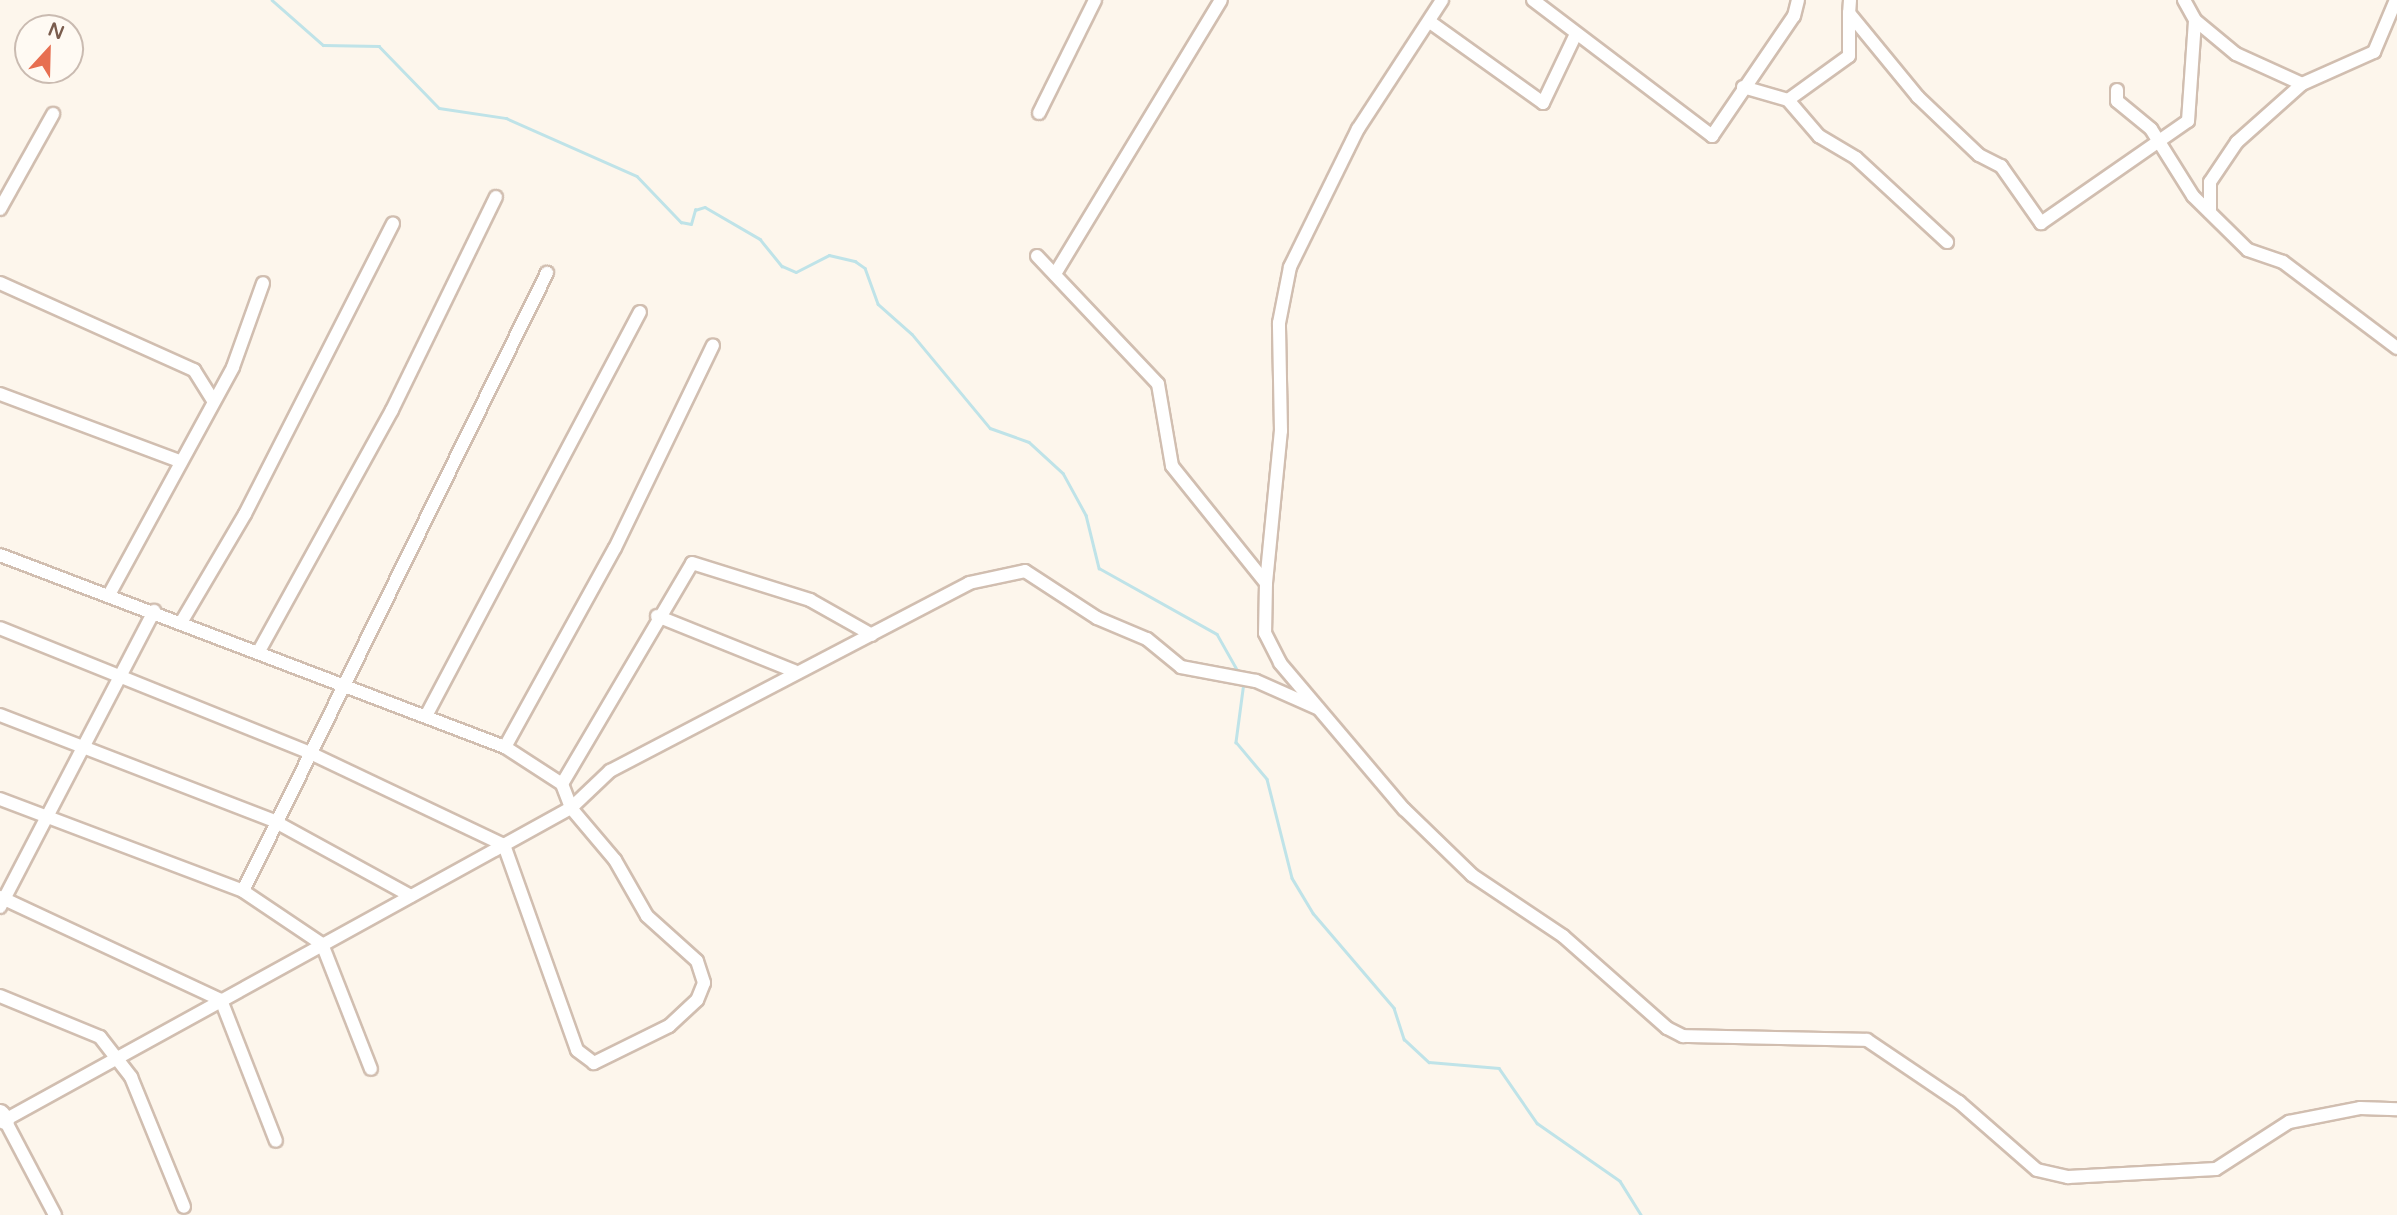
<!DOCTYPE html>
<html>
<head>
<meta charset="utf-8">
<style>
	body { margin:0 }
	#map { position:relative; width:2397px; height:1215px; overflow:hidden; background:#fdf6ec; font-family:"Varela Round",sans-serif }
	div>[style] { position:absolute }
	.stream>* { height:2.5px; margin:-1.25px; padding:0 1.25px; transform-origin:1.25px; border-radius:1.25px; background:#bfe3e8 }
	.roads { filter:drop-shadow(2px 0 #d1beb0) drop-shadow(-2px 0 #d1beb0) drop-shadow(0 2px #d1beb0) drop-shadow(0 -2px #d1beb0) }
	.street>* { height:12px; margin:-6px; padding:0 6px; transform-origin:6px; border-radius:6px; background:#fff }
	.secondary>* { height:18px; margin:-9px; padding:0 9px; transform-origin:9px; border-radius:9px; background:#fff }
	span { translate:-50% -50%; white-space:nowrap; text-align:center; line-height:1.15; -webkit-text-stroke:6px #fffaf3; paint-order:stroke }
	.north { position:absolute; left:14px; top:14px; width:70px; height:70px; box-sizing:border-box; background:#fffaf3; border:2px solid #cabbb1; border-radius:50%; rotate:22deg; font-size:19px; font-weight:700; line-height:28px; text-align:center; color:#7a5c4d }
	.north::after { content:''; display:block; margin:auto; width:24px; height:32px; background:#e76f51; clip-path:polygon(50% 0,100% 100%,50% 72%,0 100%) }
</style>
</head>
<body>
<div id="map">
	<div class="stream">
		<div style="left:272px;top:0;width:68px;rotate:41.4deg"></div>
		<div style="left:323px;top:45px;width:56px;rotate:1deg"></div>
		<div style="left:379px;top:46px;width:86px;rotate:45.9deg"></div>
		<div style="left:439px;top:108px;width:68px;rotate:8.5deg"></div>
		<div style="left:506px;top:118px;width:143px;rotate:23.9deg"></div>
		<div style="left:637px;top:176px;width:64px;rotate:46.3deg"></div>
		<div style="left:681px;top:222px;width:10px;rotate:11deg"></div>
		<div style="left:691px;top:224px;width:15px;rotate:-74deg"></div>
		<div style="left:695px;top:210px;width:10px;rotate:-17deg"></div>
		<div style="left:705px;top:207px;width:64px;rotate:30.2deg"></div>
		<div style="left:760px;top:239px;width:35px;rotate:51deg"></div>
		<div style="left:782px;top:266px;width:15px;rotate:23deg"></div>
		<div style="left:796px;top:272px;width:37px;rotate:-27deg"></div>
		<div style="left:829px;top:255px;width:27px;rotate:13deg"></div>
		<div style="left:855px;top:261px;width:12px;rotate:35deg"></div>
		<div style="left:865px;top:268px;width:38px;rotate:70deg"></div>
		<div style="left:878px;top:304px;width:45px;rotate:41.4deg"></div>
		<div style="left:912px;top:334px;width:122px;rotate:50.3deg"></div>
		<div style="left:990px;top:428px;width:41px;rotate:19.7deg"></div>
		<div style="left:1029px;top:442px;width:46px;rotate:42.4deg"></div>
		<div style="left:1063px;top:473px;width:48px;rotate:61.3deg"></div>
		<div style="left:1086px;top:515px;width:55px;rotate:76.2deg"></div>
		<div style="left:1099px;top:568px;width:135px;rotate:29.2deg"></div>
		<div style="left:1217px;top:634px;width:45px;rotate:60.6deg"></div>
		<div style="left:1244px;top:682px;width:61px;rotate:97.6deg"></div>
		<div style="left:1236px;top:742px;width:48px;rotate:50deg"></div>
		<div style="left:1267px;top:779px;width:102px;rotate:75.8deg"></div>
		<div style="left:1292px;top:878px;width:41px;rotate:59deg"></div>
		<div style="left:1313px;top:913px;width:125px;rotate:49.5deg"></div>
		<div style="left:1394px;top:1008px;width:33px;rotate:72deg"></div>
		<div style="left:1404px;top:1039px;width:34px;rotate:43deg"></div>
		<div style="left:1429px;top:1062px;width:70px;rotate:4.9deg"></div>
		<div style="left:1499px;top:1068px;width:67px;rotate:55.4deg"></div>
		<div style="left:1537px;top:1123px;width:101px;rotate:34.9deg"></div>
		<div style="left:1620px;top:1181px;width:40px;rotate:58deg"></div>
	</div>
	<div class="roads">
		<div class="street">
			<div style="left:1533px;top:0;width:225px;rotate:37.2deg"></div>
			<div style="left:1712px;top:136px;width:145px;rotate:-55.7deg"></div>
			<div style="left:1794px;top:16px;width:16px;rotate:-76deg"></div>
			<div style="left:1850px;top:0;width:13px;rotate:94deg"></div>
			<div style="left:1849px;top:13px;width:109px;rotate:50.6deg"></div>
			<div style="left:1918px;top:97px;width:84px;rotate:43.6deg"></div>
			<div style="left:1979px;top:155px;width:25px;rotate:27deg"></div>
			<div style="left:2001px;top:166px;width:70px;rotate:54.9deg"></div>
			<div style="left:2041px;top:223px;width:179px;rotate:-34.8deg"></div>
			<div style="left:2188px;top:121px;width:101px;rotate:-86deg"></div>
			<div style="left:2184px;top:0;width:23px;rotate:61deg"></div>
			<div style="left:2195px;top:20px;width:53px;rotate:39.7deg"></div>
			<div style="left:2236px;top:54px;width:72px;rotate:24.4deg"></div>
			<div style="left:2302px;top:84px;width:79px;rotate:-24deg"></div>
			<div style="left:2374px;top:52px;width:56px;rotate:-67.1deg"></div>
			<div style="left:1430px;top:22px;width:139px;rotate:35.6deg"></div>
			<div style="left:1543px;top:103px;width:74px;rotate:-64.5deg"></div>
			<div style="left:1743px;top:87px;width:47px;rotate:16.1deg"></div>
			<div style="left:1788px;top:100px;width:75px;rotate:-35.8deg"></div>
			<div style="left:1849px;top:56px;width:43px;rotate:-90deg"></div>
			<div style="left:2117px;top:90px;width:11px;rotate:90deg"></div>
			<div style="left:2117px;top:101px;width:44px;rotate:39.5deg"></div>
			<div style="left:2151px;top:129px;width:79px;rotate:57.9deg"></div>
			<div style="left:2193px;top:196px;width:77px;rotate:44.5deg"></div>
			<div style="left:2248px;top:250px;width:37px;rotate:19deg"></div>
			<div style="left:2283px;top:262px;width:143px;rotate:37deg"></div>
			<div style="left:1788px;top:100px;width:48px;rotate:49.3deg"></div>
			<div style="left:1819px;top:136px;width:43px;rotate:30.7deg"></div>
			<div style="left:1856px;top:158px;width:124px;rotate:42.7deg"></div>
			<div style="left:1039px;top:113px;width:126px;rotate:-63.6deg"></div>
			<div style="left:0;top:209px;width:109px;rotate:-60.8deg"></div>
			<div style="left:2210px;top:212px;width:30px;rotate:-90deg"></div>
			<div style="left:2210px;top:182px;width:48px;rotate:-56deg"></div>
			<div style="left:2237px;top:142px;width:87px;rotate:-41.7deg"></div>
			<div style="left:1037px;top:256px;width:176px;rotate:46.6deg"></div>
			<div style="left:1158px;top:384px;width:83px;rotate:80.3deg"></div>
			<div style="left:1172px;top:466px;width:150px;rotate:51.2deg"></div>
			<div style="left:1266px;top:583px;width:50px;rotate:91.1deg"></div>
			<div style="left:1265px;top:633px;width:34px;rotate:63deg"></div>
			<div style="left:1280px;top:663px;width:192px;rotate:49.7deg"></div>
			<div style="left:1404px;top:809px;width:95px;rotate:44.1deg"></div>
			<div style="left:1472px;top:875px;width:110px;rotate:33.8deg"></div>
			<div style="left:1563px;top:936px;width:139px;rotate:41.5deg"></div>
			<div style="left:1667px;top:1028px;width:18px;rotate:27deg"></div>
			<div style="left:1683px;top:1036px;width:184px;rotate:1.2deg"></div>
			<div style="left:1867px;top:1040px;width:111px;rotate:34deg"></div>
			<div style="left:1959px;top:1102px;width:103px;rotate:41.1deg"></div>
			<div style="left:2037px;top:1170px;width:32px;rotate:13deg"></div>
			<div style="left:2068px;top:1177px;width:148px;rotate:-3.1deg"></div>
			<div style="left:2216px;top:1169px;width:87px;rotate:-32.8deg"></div>
			<div style="left:2289px;top:1122px;width:72px;rotate:-11.2deg"></div>
			<div style="left:2360px;top:1108px;width:37px;rotate:2deg"></div>
			<div style="left:1055px;top:274px;width:320px;rotate:-58.8deg"></div>
			<div style="left:0;top:283px;width:213px;rotate:24.2deg"></div>
			<div style="left:194px;top:370px;width:36px;rotate:58deg"></div>
			<div style="left:0;top:394px;width:191px;rotate:20.5deg"></div>
			<div style="left:0;top:555px;width:540px;rotate:20.82deg"></div>
			<div style="left:505px;top:747px;width:68px;rotate:33deg"></div>
			<div style="left:562px;top:784px;width:26px;rotate:69deg"></div>
			<div style="left:571px;top:808px;width:68px;rotate:49.8deg"></div>
			<div style="left:615px;top:860px;width:64px;rotate:60.3deg"></div>
			<div style="left:647px;top:916px;width:67px;rotate:42deg"></div>
			<div style="left:697px;top:961px;width:23px;rotate:72deg"></div>
			<div style="left:704px;top:983px;width:18px;rotate:112deg"></div>
			<div style="left:697px;top:1000px;width:38px;rotate:137deg"></div>
			<div style="left:669px;top:1026px;width:84px;rotate:153.7deg"></div>
			<div style="left:594px;top:1063px;width:21px;rotate:-143deg"></div>
			<div style="left:577px;top:1050px;width:218px;rotate:-109.6deg"></div>
			<div style="left:504px;top:845px;width:217px;rotate:-154.6deg"></div>
			<div style="left:308px;top:752px;width:332px;rotate:-158.1deg"></div>
			<div style="left:1266px;top:583px;width:153px;rotate:-84.4deg"></div>
			<div style="left:1281px;top:431px;width:108px;rotate:-91.1deg"></div>
			<div style="left:1279px;top:323px;width:57px;rotate:-78.9deg"></div>
			<div style="left:1290px;top:267px;width:154px;rotate:-63.8deg"></div>
			<div style="left:1358px;top:129px;width:154px;rotate:-56.9deg"></div>
			<div style="left:110px;top:593px;width:257px;rotate:-61.4deg"></div>
			<div style="left:233px;top:367px;width:89px;rotate:-70.3deg"></div>
			<div style="left:657px;top:616px;width:148px;rotate:21.9deg"></div>
			<div style="left:182px;top:621px;width:124px;rotate:-59.5deg"></div>
			<div style="left:245px;top:514px;width:326px;rotate:-63deg"></div>
			<div style="left:259px;top:651px;width:275px;rotate:-61.1deg"></div>
			<div style="left:392px;top:410px;width:237px;rotate:-64deg"></div>
			<div style="left:0;top:715px;width:294px;rotate:21.1deg"></div>
			<div style="left:274px;top:821px;width:156px;rotate:28.7deg"></div>
			<div style="left:426px;top:716px;width:457px;rotate:-62.1deg"></div>
			<div style="left:505px;top:747px;width:227px;rotate:-61.1deg"></div>
			<div style="left:615px;top:548px;width:225px;rotate:-64.2deg"></div>
			<div style="left:562px;top:784px;width:256px;rotate:-59.5deg"></div>
			<div style="left:692px;top:563px;width:124px;rotate:17.4deg"></div>
			<div style="left:810px;top:600px;width:71px;rotate:29.4deg"></div>
			<div style="left:0;top:799px;width:260px;rotate:20.7deg"></div>
			<div style="left:243px;top:891px;width:95px;rotate:33.9deg"></div>
			<div style="left:322px;top:944px;width:134px;rotate:68.6deg"></div>
			<div style="left:243px;top:891px;width:689px;rotate:-63.81deg"></div>
			<div style="left:0;top:897px;width:244px;rotate:25deg"></div>
			<div style="left:221px;top:1000px;width:151px;rotate:68.7deg"></div>
			<div style="left:0;top:907px;width:334px;rotate:-62.5deg"></div>
			<div style="left:0;top:996px;width:108px;rotate:22.3deg"></div>
			<div style="left:100px;top:1037px;width:51px;rotate:52.2deg"></div>
			<div style="left:131px;top:1077px;width:140px;rotate:67.8deg"></div>
			<div style="left:55px;top:1215px;width:107px;rotate:-117.8deg"></div>
			<div style="left:5px;top:1120px;width:646px;rotate:-28.87deg"></div>
			<div style="left:571px;top:808px;width:54px;rotate:-43.5deg"></div>
			<div style="left:610px;top:771px;width:405px;rotate:-27.6deg"></div>
			<div style="left:969px;top:583px;width:57px;rotate:-12.1deg"></div>
			<div style="left:1025px;top:571px;width:86px;rotate:33.1deg"></div>
			<div style="left:1097px;top:618px;width:54px;rotate:22.8deg"></div>
			<div style="left:1147px;top:639px;width:44px;rotate:39.5deg"></div>
			<div style="left:1181px;top:667px;width:76px;rotate:10.6deg"></div>
			<div style="left:1256px;top:681px;width:67px;rotate:23.9deg"></div>
		</div>
		<div class="secondary">
			<div style="left:0;top:1114px;width:8px;rotate:50deg"></div>
		</div>
	</div>
	<div class="north">N</div>
</div>
</body>
</html>
